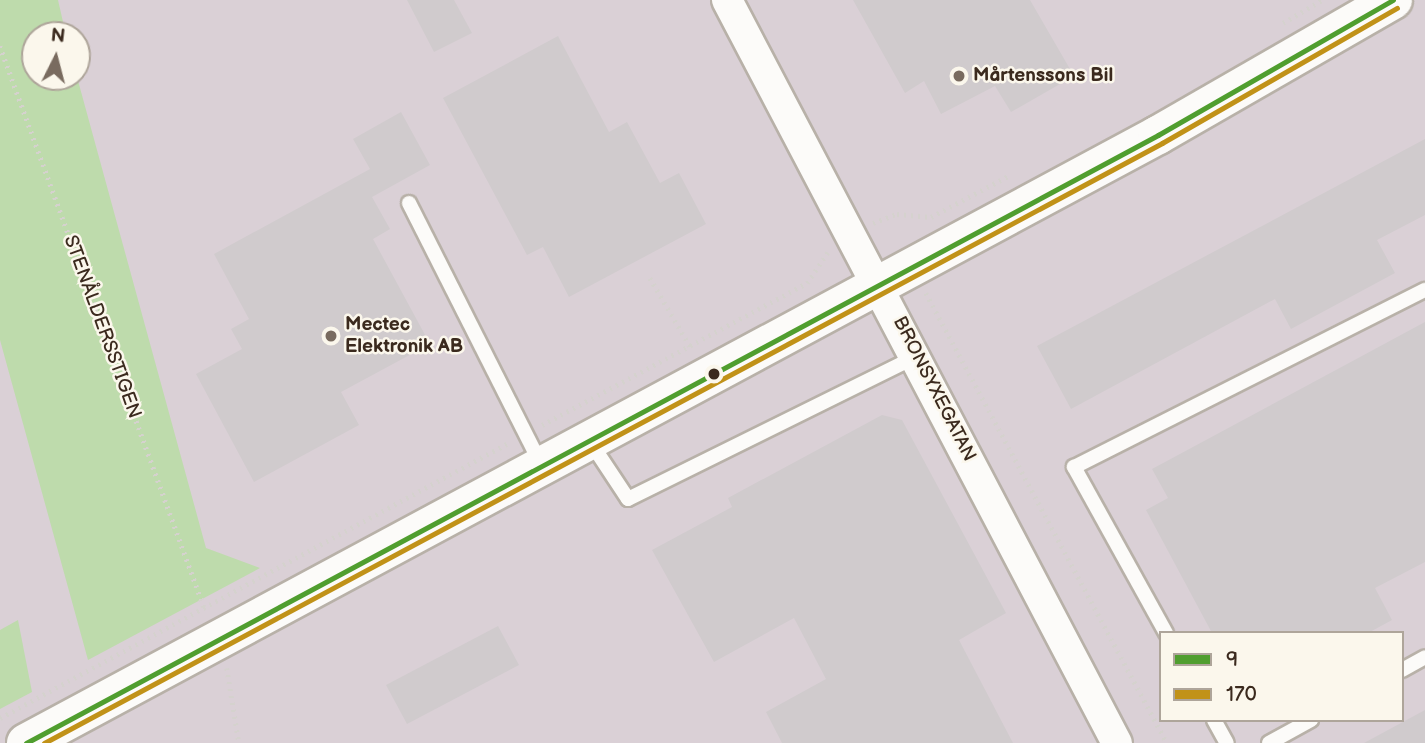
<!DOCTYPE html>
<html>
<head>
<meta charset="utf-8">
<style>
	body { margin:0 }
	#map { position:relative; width:1425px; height:743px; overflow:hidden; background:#ede4d7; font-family:"Balsamiq Sans",sans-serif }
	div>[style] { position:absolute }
	.industrial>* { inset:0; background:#dad0d6 }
	.green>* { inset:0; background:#bedbac }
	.building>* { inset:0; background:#d0cbcd }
	.path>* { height:4.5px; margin-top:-2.25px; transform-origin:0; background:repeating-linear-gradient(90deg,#d5d2ce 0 2px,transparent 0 7px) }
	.roads { filter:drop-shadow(2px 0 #b8b1a8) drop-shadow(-2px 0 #b8b1a8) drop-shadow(0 2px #b8b1a8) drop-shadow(0 -2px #b8b1a8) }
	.service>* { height:14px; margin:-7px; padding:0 7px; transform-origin:7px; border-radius:7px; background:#fcfbf9 }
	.minor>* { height:30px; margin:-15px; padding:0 15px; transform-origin:15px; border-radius:15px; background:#fcfbf9 }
	.secondary>* { height:38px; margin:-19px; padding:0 19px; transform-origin:19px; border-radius:19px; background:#fcfbf9 }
	.bus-1>* { height:5px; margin:-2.5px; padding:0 2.5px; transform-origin:2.5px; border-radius:2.5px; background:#509e2f }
	.bus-2>* { height:5px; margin:-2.5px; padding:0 2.5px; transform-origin:2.5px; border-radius:2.5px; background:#c19218 }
	.dots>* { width:19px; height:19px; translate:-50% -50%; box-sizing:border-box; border:4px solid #fbf7ec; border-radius:50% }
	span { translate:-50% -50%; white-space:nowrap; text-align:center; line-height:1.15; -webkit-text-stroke:5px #fbf7ec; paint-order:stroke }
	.poi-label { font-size:19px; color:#3b2a1e; font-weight:700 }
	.left { translate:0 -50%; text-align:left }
	.street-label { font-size:19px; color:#3b2a1e }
	.legend { position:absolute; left:1159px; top:631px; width:245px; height:91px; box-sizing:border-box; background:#fbf7ec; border:2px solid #aea59a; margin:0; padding:9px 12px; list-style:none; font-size:21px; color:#3b2a1e }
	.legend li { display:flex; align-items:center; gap:14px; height:35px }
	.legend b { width:35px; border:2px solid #aea59a }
	.north { position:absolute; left:21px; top:21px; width:70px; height:70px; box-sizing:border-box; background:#fbf7ec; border:2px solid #aea59a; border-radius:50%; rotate:6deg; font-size:19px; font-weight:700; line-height:28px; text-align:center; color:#3b2a1e }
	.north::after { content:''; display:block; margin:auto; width:24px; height:32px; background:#796b5f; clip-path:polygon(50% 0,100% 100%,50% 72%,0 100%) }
</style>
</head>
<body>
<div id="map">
	<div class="industrial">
		<div style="clip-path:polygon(evenodd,0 0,1425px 0,1425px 743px,0 743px,0 0,35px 35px,77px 35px,77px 77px,35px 77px,35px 35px,0 0,1161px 633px,1402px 633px,1402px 720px,1161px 720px,1161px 633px)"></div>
	</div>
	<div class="green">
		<div style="clip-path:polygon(0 0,58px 0,66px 35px,35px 35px,35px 77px,77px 77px,206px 548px,260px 568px,88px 660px,0 340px)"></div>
		<div style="clip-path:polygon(18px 620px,32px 692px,0 709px,0 630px)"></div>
	</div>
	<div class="building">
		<div style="clip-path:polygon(407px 0,454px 0,472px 33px,434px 52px)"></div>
		<div style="clip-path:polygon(853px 0,1030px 0,1074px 76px,1011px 112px,995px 86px,941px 114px,924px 81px,905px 93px)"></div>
		<div style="clip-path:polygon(558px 36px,609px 132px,627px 122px,660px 183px,679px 173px,706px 224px,569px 297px,543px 247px,527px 255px,443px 98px)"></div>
		<div style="clip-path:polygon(401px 112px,430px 165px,372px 197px,390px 229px,373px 239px,430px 344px,341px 392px,359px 425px,254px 482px,196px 374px,242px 349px,231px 329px,249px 319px,214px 254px,370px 169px,353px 139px)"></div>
		<div style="clip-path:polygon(1425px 139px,1425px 215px,1377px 240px,1395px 273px,1291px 329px,1275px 299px,1071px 409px,1037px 346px)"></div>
		<div style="clip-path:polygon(1425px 322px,1425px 562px,1375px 588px,1392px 620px,1368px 633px,1212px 633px,1146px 510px,1168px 498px,1152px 469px)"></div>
		<div style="clip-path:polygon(882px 415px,902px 420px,1006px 613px,959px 640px,1013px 743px,782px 743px,766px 712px,826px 679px,794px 618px,714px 662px,652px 550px,732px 507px,728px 498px)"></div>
		<div style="clip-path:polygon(498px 626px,519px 665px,407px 724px,386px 685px)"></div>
		<div style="clip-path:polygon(1425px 710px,1425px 743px,1364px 743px)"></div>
	</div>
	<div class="path">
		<div style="left:1283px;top:23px;width:45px;rotate:-30.5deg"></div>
		<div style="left:0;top:46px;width:597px;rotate:70.02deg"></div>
		<div style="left:873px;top:223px;width:26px;rotate:-21deg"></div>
		<div style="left:897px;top:214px;width:34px;rotate:5deg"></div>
		<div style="left:931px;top:217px;width:89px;rotate:-28deg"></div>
		<div style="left:650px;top:278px;width:81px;rotate:59.6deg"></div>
		<div style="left:926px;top:293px;width:510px;rotate:61.83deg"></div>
		<div style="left:542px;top:425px;width:301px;rotate:-28.2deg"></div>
		<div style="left:807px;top:283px;width:37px;rotate:-56deg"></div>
		<div style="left:227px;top:668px;width:76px;rotate:80.9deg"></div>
		<div style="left:0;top:718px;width:580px;rotate:-28.42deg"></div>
	</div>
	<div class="roads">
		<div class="service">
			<div style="left:409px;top:203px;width:292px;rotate:63.2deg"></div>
			<div style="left:591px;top:443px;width:67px;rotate:56.5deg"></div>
			<div style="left:628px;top:499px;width:322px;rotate:-26.3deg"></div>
			<div style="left:1166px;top:633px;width:190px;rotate:-119deg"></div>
			<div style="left:1074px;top:467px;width:393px;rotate:-26.8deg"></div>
			<div style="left:1402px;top:670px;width:26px;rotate:-29deg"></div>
			<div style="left:1214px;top:720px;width:26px;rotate:61deg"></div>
			<div style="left:1269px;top:743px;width:48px;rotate:-28.7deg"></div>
		</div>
		<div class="minor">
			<div style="left:727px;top:0;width:839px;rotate:62.31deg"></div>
		</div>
		<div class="secondary">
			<div style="left:26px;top:743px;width:1285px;rotate:-28.24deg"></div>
			<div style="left:1158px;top:135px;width:271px;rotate:-29.9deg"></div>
		</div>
	</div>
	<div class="bus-1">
		<div style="left:26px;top:743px;width:1285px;rotate:-28.24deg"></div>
		<div style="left:1158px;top:135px;width:271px;rotate:-29.9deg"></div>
	</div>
	<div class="bus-2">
		<div style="left:44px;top:743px;width:1269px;rotate:-28.22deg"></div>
		<div style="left:1162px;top:143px;width:271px;rotate:-29.9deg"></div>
	</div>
	<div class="dots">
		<div style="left:959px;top:76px;background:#796b5f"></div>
		<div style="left:331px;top:336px;background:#796b5f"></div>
		<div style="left:714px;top:374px;background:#3b2a1e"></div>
	</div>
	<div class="poi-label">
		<span class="left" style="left:973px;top:76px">Mårtenssons Bil</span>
		<span class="left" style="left:345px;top:336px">Mectec<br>Elektronik AB</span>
	</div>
	<div class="street-label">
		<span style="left:102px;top:327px;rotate:70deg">STENÅLDERSSTIGEN</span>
		<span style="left:934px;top:389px;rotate:63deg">BRONSYXEGATAN</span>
	</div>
	<ul class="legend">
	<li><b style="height:9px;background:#509e2f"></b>9</li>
	<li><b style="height:9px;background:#c19218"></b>170</li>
	</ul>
	<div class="north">N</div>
</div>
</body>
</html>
